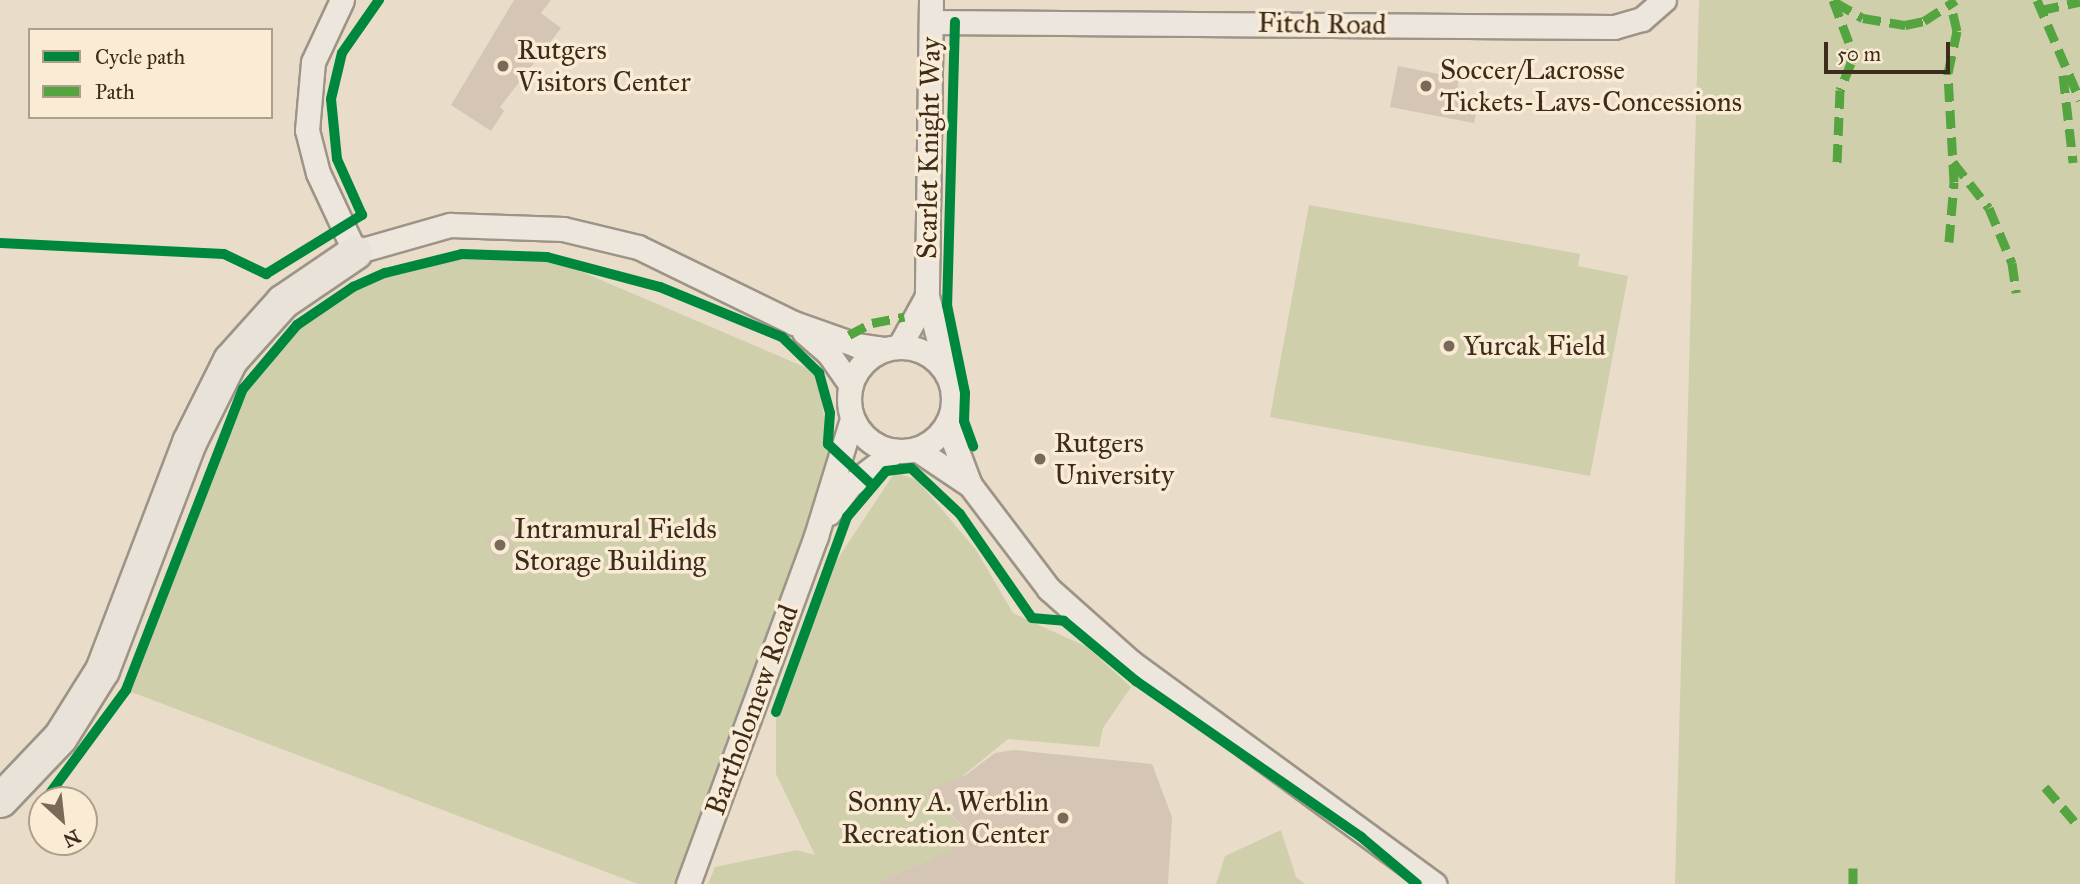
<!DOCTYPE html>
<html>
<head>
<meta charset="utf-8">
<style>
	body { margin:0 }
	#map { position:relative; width:2080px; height:884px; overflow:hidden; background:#e9ddca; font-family:"IM FELL Great Primer",serif }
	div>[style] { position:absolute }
	.green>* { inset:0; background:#cfcfac }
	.building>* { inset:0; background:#d4c5b5 }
	.roads { filter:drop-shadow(2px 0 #9d9487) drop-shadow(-2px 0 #9d9487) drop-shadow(0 2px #9d9487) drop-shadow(0 -2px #9d9487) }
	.minor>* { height:23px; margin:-11.5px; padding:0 11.5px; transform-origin:11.5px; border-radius:11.5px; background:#ece6dd }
	.minor>.ring { margin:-11.5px; padding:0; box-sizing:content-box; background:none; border:23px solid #ece6dd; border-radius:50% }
	.highway>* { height:33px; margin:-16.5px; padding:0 16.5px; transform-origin:16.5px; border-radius:16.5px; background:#e9e2d8 }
	.quiet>* { height:9px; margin-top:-4.5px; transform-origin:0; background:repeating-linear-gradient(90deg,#54a440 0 18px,transparent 0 27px) }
	.cycleway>* { height:10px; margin:-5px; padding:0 5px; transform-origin:5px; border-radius:5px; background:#00873e }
	.dots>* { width:19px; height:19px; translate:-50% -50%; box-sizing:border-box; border:4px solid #f9ebd4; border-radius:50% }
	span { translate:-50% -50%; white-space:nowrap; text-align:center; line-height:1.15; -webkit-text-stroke:7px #f9ebd4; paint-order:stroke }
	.street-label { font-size:28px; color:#3d2b1b }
	.poi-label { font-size:28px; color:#3d2b1b }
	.left { translate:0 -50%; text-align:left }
	.right { translate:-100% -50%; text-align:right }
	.legend { position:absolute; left:28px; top:28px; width:245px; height:91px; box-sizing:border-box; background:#f9ebd4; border:2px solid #ae9e8a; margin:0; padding:9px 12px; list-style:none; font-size:21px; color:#3d2b1b }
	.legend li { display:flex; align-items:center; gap:14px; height:35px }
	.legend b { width:35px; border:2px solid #ae9e8a }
	.north { position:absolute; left:28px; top:786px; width:70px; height:70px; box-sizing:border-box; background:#f9ebd4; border:2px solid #ae9e8a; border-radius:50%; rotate:153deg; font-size:19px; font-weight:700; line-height:28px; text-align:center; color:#3d2b1b }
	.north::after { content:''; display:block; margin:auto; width:24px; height:32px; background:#796958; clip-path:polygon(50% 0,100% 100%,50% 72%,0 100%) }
	.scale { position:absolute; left:1824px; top:42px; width:126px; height:32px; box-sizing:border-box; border:4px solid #3d2b1b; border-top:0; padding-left:9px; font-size:21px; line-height:24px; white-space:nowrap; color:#3d2b1b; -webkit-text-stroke:5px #f9ebd4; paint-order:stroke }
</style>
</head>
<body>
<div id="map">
	<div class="green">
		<div style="clip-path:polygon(1699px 0,2080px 0,2080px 884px,1675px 884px)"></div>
		<div style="clip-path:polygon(1309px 205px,1580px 254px,1578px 266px,1628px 276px,1590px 476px,1270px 417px)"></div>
		<div style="clip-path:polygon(462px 254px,547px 257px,819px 373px,828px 456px,688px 884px,638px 884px,126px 690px,243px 389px,297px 325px,353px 287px)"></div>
		<div style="clip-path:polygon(895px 472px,917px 480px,976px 550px,1013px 613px,1087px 647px,1131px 687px,1103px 728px,1099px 747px,1008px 739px,959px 779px,927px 791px,965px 829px,943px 877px,934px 858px,874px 884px,708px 884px,715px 867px,797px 850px,815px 855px,776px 774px,776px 719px,837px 560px)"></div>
		<div style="clip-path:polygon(1281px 830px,1296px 877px,1305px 884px,1216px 884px,1225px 856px)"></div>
	</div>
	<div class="building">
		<div style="clip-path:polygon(514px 0,551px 0,541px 13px,561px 28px,500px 107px,504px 111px,491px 131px,451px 105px)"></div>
		<div style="clip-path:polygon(1398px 66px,1459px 78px,1456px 95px,1479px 99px,1474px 123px,1390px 107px)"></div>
		<div style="clip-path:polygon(506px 530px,515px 550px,495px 560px,486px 540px)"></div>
		<div style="clip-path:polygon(1013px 750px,1152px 764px,1172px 817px,1168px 884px,874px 884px,952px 850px,951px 837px,962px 825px,926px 791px,966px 775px,995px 753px)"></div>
	</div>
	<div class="roads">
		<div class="minor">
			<div style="left:342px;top:0;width:68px;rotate:115.1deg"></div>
			<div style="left:313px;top:62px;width:68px;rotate:95deg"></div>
			<div style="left:307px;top:130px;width:44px;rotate:75.7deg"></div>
			<div style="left:318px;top:173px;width:87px;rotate:64.9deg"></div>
			<div style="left:355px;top:252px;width:99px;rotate:-15.9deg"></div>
			<div style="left:450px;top:225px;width:113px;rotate:2deg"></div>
			<div style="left:563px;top:229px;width:77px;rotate:13.5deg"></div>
			<div style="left:638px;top:247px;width:174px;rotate:26deg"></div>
			<div style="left:794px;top:323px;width:66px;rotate:19.5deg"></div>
			<div style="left:856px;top:345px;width:29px;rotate:8deg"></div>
			<div style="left:931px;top:0;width:296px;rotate:90.8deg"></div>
			<div style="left:927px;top:296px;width:82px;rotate:75.1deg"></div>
			<div style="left:931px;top:22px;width:683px;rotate:0.42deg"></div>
			<div style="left:1614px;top:27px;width:29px;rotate:-16deg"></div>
			<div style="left:1642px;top:19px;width:29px;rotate:-41deg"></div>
			<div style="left:804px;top:332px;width:33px;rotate:41deg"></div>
			<div style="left:829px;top:354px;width:38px;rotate:55deg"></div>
			<div class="ring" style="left:849px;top:347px;width:81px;height:81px"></div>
			<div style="left:899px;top:347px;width:58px;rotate:-61.2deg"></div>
			<div style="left:947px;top:424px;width:65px;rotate:69.3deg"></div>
			<div style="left:970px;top:485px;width:131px;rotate:52.8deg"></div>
			<div style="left:1049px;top:589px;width:110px;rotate:41.7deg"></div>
			<div style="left:1131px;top:662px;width:376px;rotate:36.2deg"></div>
			<div style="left:916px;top:449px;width:65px;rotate:33.7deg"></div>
			<div style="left:829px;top:513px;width:35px;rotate:-53deg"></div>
			<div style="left:850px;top:485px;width:56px;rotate:-37.1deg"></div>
			<div style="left:688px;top:884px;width:371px;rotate:-69.8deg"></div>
			<div style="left:816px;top:536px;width:122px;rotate:-72.9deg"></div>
		</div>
		<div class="highway">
			<div style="left:0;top:800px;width:87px;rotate:-46.4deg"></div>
			<div style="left:60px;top:737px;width:79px;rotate:-57.9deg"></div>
			<div style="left:102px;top:670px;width:244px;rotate:-69.1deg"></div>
			<div style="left:189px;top:442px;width:92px;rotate:-63.4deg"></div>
			<div style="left:230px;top:360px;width:79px;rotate:-48.1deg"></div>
			<div style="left:283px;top:301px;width:87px;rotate:-34.2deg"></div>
		</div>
	</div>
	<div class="quiet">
		<div style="left:1833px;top:0;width:51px;rotate:69.4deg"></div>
		<div style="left:1851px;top:48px;width:15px;rotate:90deg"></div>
		<div style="left:1851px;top:63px;width:29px;rotate:112deg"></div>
		<div style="left:1840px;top:90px;width:75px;rotate:92.3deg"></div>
		<div style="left:2037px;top:0;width:109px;rotate:66.7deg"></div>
		<div style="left:1835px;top:2px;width:32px;rotate:30deg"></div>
		<div style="left:1863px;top:18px;width:43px;rotate:9.5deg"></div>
		<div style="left:1905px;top:25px;width:19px;rotate:-12deg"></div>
		<div style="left:1924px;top:21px;width:38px;rotate:-33deg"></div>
		<div style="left:2041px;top:10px;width:40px;rotate:-12deg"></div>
		<div style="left:2063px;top:75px;width:88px;rotate:83.4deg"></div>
		<div style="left:1953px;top:162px;width:58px;rotate:52deg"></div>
		<div style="left:1989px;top:208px;width:60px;rotate:67.3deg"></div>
		<div style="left:2012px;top:263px;width:30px;rotate:82deg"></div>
		<div style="left:1949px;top:242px;width:60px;rotate:-85.2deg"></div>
		<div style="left:1954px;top:182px;width:109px;rotate:-93.2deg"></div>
		<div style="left:1948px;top:73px;width:43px;rotate:-77.9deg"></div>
		<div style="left:1957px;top:31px;width:27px;rotate:-103deg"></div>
		<div style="left:849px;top:335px;width:26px;rotate:-28deg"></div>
		<div style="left:872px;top:323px;width:33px;rotate:-11deg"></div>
		<div style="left:2045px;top:787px;width:54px;rotate:49.5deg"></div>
		<div style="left:1853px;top:868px;width:16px;rotate:90deg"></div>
	</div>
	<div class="cycleway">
		<div style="left:955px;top:22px;width:283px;rotate:91.6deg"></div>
		<div style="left:947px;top:305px;width:90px;rotate:78.4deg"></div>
		<div style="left:965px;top:393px;width:28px;rotate:92deg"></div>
		<div style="left:964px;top:421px;width:27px;rotate:70deg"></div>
		<div style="left:0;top:243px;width:224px;rotate:2.8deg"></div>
		<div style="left:224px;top:254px;width:47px;rotate:25.5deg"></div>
		<div style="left:266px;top:274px;width:113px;rotate:-31.6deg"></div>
		<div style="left:362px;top:215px;width:61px;rotate:-114.1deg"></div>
		<div style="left:337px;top:159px;width:60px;rotate:-95.7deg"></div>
		<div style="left:331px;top:99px;width:47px;rotate:-76.6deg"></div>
		<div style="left:342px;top:53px;width:65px;rotate:-55.1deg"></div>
		<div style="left:776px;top:712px;width:208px;rotate:-70deg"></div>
		<div style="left:847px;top:517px;width:60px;rotate:-49.7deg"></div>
		<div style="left:886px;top:471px;width:25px;rotate:-7deg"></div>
		<div style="left:911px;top:468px;width:67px;rotate:43.2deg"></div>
		<div style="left:960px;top:514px;width:126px;rotate:55.3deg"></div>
		<div style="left:1032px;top:618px;width:32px;rotate:5deg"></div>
		<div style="left:1064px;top:621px;width:94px;rotate:39.8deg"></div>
		<div style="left:1136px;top:681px;width:274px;rotate:34.7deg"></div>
		<div style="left:1361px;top:837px;width:73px;rotate:40deg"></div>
		<div style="left:45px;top:800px;width:137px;rotate:-53.6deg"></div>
		<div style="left:126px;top:690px;width:323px;rotate:-68.8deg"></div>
		<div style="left:243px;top:389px;width:84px;rotate:-49.8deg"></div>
		<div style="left:297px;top:325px;width:68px;rotate:-34.2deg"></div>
		<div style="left:353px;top:287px;width:35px;rotate:-24deg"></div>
		<div style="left:385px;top:273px;width:79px;rotate:-13.9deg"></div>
		<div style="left:462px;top:254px;width:85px;rotate:2deg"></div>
		<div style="left:547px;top:257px;width:117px;rotate:14.9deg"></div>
		<div style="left:660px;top:287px;width:132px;rotate:22.3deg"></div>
		<div style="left:782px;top:337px;width:52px;rotate:44.2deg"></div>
		<div style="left:819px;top:373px;width:41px;rotate:74.6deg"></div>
		<div style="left:830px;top:413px;width:31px;rotate:94deg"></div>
		<div style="left:828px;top:444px;width:59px;rotate:42.9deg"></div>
	</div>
	<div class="dots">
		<div style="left:503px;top:66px;background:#796958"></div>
		<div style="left:1426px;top:86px;background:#796958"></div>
		<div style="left:1449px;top:346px;background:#796958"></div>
		<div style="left:1040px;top:459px;background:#796958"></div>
		<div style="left:500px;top:545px;background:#796958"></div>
		<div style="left:1063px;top:818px;background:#796958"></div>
	</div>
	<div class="street-label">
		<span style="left:1322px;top:24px;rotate:1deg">Fitch Road</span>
		<span style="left:929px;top:148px;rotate:-89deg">Scarlet Knight Way</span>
		<span style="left:752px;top:710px;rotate:-70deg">Bartholomew Road</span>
	</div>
	<div class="poi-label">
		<span class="left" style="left:517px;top:66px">Rutgers<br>Visitors Center</span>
		<span class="left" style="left:1440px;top:86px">Soccer/Lacrosse<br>Tickets-Lavs-Concessions</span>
		<span class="left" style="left:1463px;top:346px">Yurcak Field</span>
		<span class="left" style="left:1054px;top:459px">Rutgers<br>University</span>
		<span class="left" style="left:514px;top:545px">Intramural Fields<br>Storage Building</span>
		<span class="right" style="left:1049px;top:818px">Sonny A. Werblin<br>Recreation Center</span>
	</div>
	<ul class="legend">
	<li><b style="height:9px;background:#00873e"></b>Cycle path</li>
	<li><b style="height:9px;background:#54a440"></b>Path</li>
	</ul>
	<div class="north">N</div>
	<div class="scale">50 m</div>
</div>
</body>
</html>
